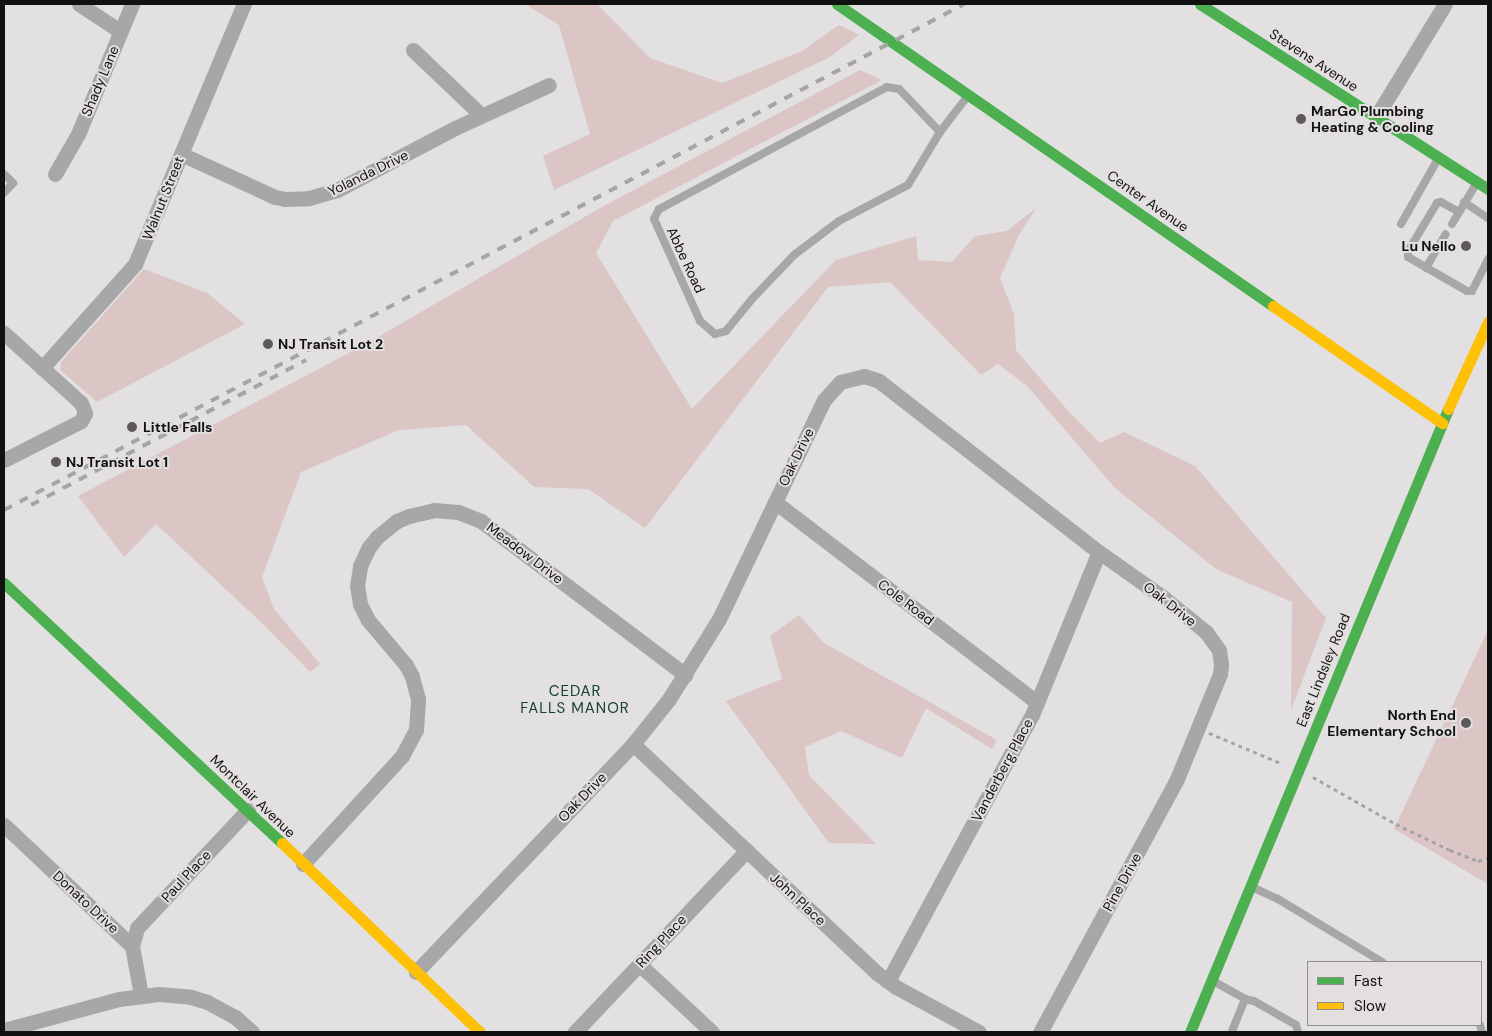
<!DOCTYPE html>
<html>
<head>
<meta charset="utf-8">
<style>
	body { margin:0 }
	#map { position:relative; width:1492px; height:1036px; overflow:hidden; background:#e2e0e0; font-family:"DM Sans",sans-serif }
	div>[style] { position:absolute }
	.green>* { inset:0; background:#dcc5c5 }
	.path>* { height:2.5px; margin-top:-1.25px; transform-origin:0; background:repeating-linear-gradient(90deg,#a4a4a4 0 4px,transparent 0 8px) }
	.lane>* { height:8px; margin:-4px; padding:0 4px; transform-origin:4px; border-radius:4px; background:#a7a7a7 }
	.street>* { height:15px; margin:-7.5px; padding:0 7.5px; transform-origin:7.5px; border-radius:7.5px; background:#a7a7a7 }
	.fast>* { height:11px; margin:-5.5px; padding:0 5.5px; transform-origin:5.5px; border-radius:5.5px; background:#4caf50 }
	.slow>* { height:11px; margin:-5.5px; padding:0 5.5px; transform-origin:5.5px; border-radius:5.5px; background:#ffc107 }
	.rail>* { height:4px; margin-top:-2px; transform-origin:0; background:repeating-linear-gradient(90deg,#a6a5a5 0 9px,transparent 0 18px) }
	.dots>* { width:14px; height:14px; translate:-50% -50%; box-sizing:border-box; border:2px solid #e3dfdf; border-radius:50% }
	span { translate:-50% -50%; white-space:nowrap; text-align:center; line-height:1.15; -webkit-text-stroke:4px #e3dfdf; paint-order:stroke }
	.street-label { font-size:14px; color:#121111 }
	.poi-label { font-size:14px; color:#121111; font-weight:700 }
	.left { translate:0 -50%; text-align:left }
	.right { translate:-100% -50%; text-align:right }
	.neighbourhood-label { font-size:15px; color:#134230; letter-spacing:1px }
	.frame { position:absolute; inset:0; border:5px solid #121111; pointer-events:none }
	.legend { position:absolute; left:1307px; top:961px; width:175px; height:65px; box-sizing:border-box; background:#e3dfdf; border:1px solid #8f8d8d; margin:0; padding:6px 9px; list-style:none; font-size:15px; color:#121111 }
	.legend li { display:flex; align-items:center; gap:10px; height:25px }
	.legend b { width:25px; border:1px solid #8f8d8d }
</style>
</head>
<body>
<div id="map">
	<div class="green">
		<div style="clip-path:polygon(525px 4px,597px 4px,650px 58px,722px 83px,802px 51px,839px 25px,859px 35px,830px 57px,554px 190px,543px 156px,590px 134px,559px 25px)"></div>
		<div style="clip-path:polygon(860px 70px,882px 80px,613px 221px,596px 253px,692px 409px,836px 260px,916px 236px,918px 260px,952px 262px,975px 236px,1007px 231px,1036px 208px,1019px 235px,1000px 278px,1014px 314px,1016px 350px,1069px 412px,1100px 443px,1124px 432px,1195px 466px,1326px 618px,1291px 710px,1292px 602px,1216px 569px,1115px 488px,1028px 387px,998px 364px,981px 375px,890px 282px,828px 287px,645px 528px,588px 489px,534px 487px,466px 425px,399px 430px,301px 472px,262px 577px,274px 609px,320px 664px,310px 672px,265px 626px,156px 524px,124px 557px,78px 496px,366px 344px,600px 208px)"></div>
		<div style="clip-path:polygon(144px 269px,207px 293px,245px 324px,97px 402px,60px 370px,61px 362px)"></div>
		<div style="clip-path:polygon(799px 615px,824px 643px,997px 740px,992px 749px,926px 708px,902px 758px,841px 731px,805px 747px,809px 775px,876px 844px,829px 843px,726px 701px,782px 679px,770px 636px)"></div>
		<div style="clip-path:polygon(1488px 630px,1488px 884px,1394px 829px)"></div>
	</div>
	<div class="path">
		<div style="left:1209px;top:733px;width:80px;rotate:22.7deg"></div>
		<div style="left:1313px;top:777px;width:95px;rotate:29.5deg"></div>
		<div style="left:1396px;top:824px;width:60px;rotate:25.7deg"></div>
		<div style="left:1450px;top:850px;width:30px;rotate:21deg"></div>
		<div style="left:1478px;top:861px;width:10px;rotate:-17deg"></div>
	</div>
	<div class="lane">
		<div style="left:940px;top:132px;width:59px;rotate:-133.6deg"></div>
		<div style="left:899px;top:89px;width:12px;rotate:-171deg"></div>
		<div style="left:887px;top:87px;width:259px;rotate:151.8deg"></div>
		<div style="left:659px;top:209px;width:11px;rotate:117deg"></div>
		<div style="left:654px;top:219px;width:112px;rotate:65.7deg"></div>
		<div style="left:700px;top:321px;width:20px;rotate:41deg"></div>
		<div style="left:715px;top:334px;width:11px;rotate:-15deg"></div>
		<div style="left:726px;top:331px;width:41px;rotate:-50.9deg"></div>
		<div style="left:752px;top:299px;width:61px;rotate:-46.3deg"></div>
		<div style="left:794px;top:255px;width:56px;rotate:-37.1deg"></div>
		<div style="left:839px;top:221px;width:78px;rotate:-27.6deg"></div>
		<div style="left:908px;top:185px;width:62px;rotate:-58.9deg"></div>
		<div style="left:940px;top:132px;width:44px;rotate:-52.4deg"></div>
		<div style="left:4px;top:174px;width:13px;rotate:45deg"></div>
		<div style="left:13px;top:183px;width:13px;rotate:132deg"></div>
		<div style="left:1464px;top:202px;width:29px;rotate:34deg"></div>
		<div style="left:1459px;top:212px;width:21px;rotate:-151deg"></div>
		<div style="left:1441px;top:202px;width:4px;rotate:166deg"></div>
		<div style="left:1437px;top:203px;width:56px;rotate:121.1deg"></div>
		<div style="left:1408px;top:251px;width:6px;rotate:90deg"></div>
		<div style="left:1408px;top:257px;width:68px;rotate:30deg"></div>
		<div style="left:1467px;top:291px;width:5px"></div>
		<div style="left:1472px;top:291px;width:36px;rotate:-63deg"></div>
		<div style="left:1401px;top:224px;width:75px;rotate:-60.4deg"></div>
		<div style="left:1452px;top:224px;width:47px;rotate:-59deg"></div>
		<div style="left:1426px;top:268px;width:39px;rotate:-60deg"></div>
		<div style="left:1252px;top:887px;width:29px;rotate:25deg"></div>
		<div style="left:1278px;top:899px;width:122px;rotate:31.2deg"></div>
		<div style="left:1213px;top:981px;width:37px;rotate:29deg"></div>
		<div style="left:1245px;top:999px;width:35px;rotate:112deg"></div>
		<div style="left:1245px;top:999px;width:9px;rotate:13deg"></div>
		<div style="left:1254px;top:1001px;width:48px;rotate:29.7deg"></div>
		<div style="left:1296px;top:1025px;width:7px;rotate:74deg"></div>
		<div style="left:1480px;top:1025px;width:7px;rotate:74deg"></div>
	</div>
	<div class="street">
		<div style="left:79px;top:4px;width:49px;rotate:33.4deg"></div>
		<div style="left:413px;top:50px;width:94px;rotate:43.7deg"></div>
		<div style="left:1376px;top:117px;width:132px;rotate:-58.6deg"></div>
		<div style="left:181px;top:154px;width:103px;rotate:24.6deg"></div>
		<div style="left:275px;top:197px;width:10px;rotate:11deg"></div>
		<div style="left:285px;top:199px;width:24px;rotate:-2deg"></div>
		<div style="left:309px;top:198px;width:29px;rotate:-16deg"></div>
		<div style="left:337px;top:190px;width:133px;rotate:-27.7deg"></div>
		<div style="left:455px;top:128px;width:103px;rotate:-24.6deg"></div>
		<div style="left:55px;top:174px;width:46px;rotate:-60.1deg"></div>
		<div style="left:78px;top:134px;width:141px;rotate:-67.4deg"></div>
		<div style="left:4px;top:333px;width:104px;rotate:42.3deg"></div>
		<div style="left:81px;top:403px;width:11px;rotate:68deg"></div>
		<div style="left:85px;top:413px;width:9px;rotate:117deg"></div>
		<div style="left:81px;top:421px;width:86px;rotate:153.1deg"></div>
		<div style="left:42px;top:368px;width:140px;rotate:-48.2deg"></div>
		<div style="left:135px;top:264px;width:282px;rotate:-67.3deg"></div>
		<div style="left:775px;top:502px;width:330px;rotate:37.4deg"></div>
		<div style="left:633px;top:744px;width:336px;rotate:43.2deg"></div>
		<div style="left:878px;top:974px;width:22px;rotate:36deg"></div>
		<div style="left:896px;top:987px;width:94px;rotate:28.5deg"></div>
		<div style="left:4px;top:825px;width:176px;rotate:43.4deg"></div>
		<div style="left:132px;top:946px;width:50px;rotate:79.6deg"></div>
		<div style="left:303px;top:864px;width:147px;rotate:-47.5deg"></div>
		<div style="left:402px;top:756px;width:30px;rotate:-62deg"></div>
		<div style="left:416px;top:730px;width:31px;rotate:-86deg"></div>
		<div style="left:418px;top:699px;width:24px;rotate:-105deg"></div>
		<div style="left:412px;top:676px;width:13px;rotate:-119deg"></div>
		<div style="left:406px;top:665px;width:59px;rotate:-130.2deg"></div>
		<div style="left:368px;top:620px;width:18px;rotate:-117deg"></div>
		<div style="left:360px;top:604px;width:18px;rotate:-99deg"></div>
		<div style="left:357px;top:586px;width:20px;rotate:-81deg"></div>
		<div style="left:360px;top:566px;width:21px;rotate:-65deg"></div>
		<div style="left:369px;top:547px;width:13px;rotate:-51deg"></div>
		<div style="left:377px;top:537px;width:26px;rotate:-39deg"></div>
		<div style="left:397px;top:521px;width:13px;rotate:-23deg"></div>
		<div style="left:409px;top:516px;width:26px;rotate:-13deg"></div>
		<div style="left:434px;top:510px;width:24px;rotate:5deg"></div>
		<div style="left:458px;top:512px;width:25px;rotate:21deg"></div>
		<div style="left:481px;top:521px;width:256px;rotate:37deg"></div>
		<div style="left:132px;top:946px;width:19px;rotate:-74deg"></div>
		<div style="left:137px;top:928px;width:162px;rotate:-46.8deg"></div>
		<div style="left:639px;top:964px;width:100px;rotate:43deg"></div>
		<div style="left:416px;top:972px;width:315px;rotate:-46.4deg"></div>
		<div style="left:633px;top:744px;width:58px;rotate:-51.3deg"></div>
		<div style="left:669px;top:699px;width:94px;rotate:-58deg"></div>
		<div style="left:719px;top:619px;width:243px;rotate:-64.4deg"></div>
		<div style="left:824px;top:400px;width:24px;rotate:-48deg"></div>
		<div style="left:840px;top:382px;width:25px;rotate:-14deg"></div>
		<div style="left:864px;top:376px;width:16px;rotate:18deg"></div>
		<div style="left:879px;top:381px;width:279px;rotate:37.9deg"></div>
		<div style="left:1099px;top:552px;width:80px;rotate:35.3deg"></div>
		<div style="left:1164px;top:598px;width:54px;rotate:39deg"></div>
		<div style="left:1206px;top:632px;width:22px;rotate:54deg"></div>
		<div style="left:1219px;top:650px;width:15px;rotate:82deg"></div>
		<div style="left:1221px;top:665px;width:9px;rotate:96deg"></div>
		<div style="left:1220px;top:674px;width:113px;rotate:112.3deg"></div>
		<div style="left:1177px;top:779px;width:288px;rotate:118.4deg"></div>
		<div style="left:888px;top:981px;width:302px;rotate:-61.6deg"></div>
		<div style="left:1032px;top:715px;width:176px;rotate:-67.7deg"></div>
		<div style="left:4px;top:1030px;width:119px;rotate:-15.1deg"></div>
		<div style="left:119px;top:999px;width:40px;rotate:-7.1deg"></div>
		<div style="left:159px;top:994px;width:32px;rotate:5deg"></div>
		<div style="left:191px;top:997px;width:17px;rotate:17deg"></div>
		<div style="left:207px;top:1002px;width:32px;rotate:28deg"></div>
		<div style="left:235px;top:1017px;width:23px;rotate:41deg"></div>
		<div style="left:575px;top:1032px;width:250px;rotate:-46.6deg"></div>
	</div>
	<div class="fast">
		<div style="left:837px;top:4px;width:530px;rotate:34.71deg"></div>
		<div style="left:1200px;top:4px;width:342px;rotate:32.7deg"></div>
		<div style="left:4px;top:583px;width:381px;rotate:43.1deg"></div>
		<div style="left:1190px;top:1032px;width:674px;rotate:-67.5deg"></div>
	</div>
	<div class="slow">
		<div style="left:1273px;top:306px;width:206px;rotate:34.7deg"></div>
		<div style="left:1448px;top:409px;width:96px;rotate:-65.3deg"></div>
		<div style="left:282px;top:843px;width:274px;rotate:43.7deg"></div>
	</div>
	<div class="rail">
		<div style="left:31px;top:505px;width:311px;rotate:-27.8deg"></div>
		<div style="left:4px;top:510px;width:1085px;rotate:-27.79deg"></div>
	</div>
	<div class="dots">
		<div style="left:1301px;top:119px;background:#5b5959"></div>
		<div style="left:1466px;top:246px;background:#5b5959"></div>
		<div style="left:268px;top:344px;background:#5b5959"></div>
		<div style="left:132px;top:427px;background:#5b5959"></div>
		<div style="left:56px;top:462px;background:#5b5959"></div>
		<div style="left:1466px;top:723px;background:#5b5959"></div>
	</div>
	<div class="street-label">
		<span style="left:1314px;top:60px;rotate:33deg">Stevens Avenue</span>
		<span style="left:100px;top:81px;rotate:-67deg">Shady Lane</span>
		<span style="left:368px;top:173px;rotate:-26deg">Yolanda Drive</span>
		<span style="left:163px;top:198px;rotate:-68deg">Walnut Street</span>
		<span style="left:1148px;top:201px;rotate:35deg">Center Avenue</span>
		<span style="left:686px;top:260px;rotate:65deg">Abbe Road</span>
		<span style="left:796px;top:457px;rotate:-64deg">Oak Drive</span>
		<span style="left:525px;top:553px;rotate:37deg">Meadow Drive</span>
		<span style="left:906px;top:602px;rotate:37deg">Cole Road</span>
		<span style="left:1170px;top:604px;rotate:38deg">Oak Drive</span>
		<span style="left:1323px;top:670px;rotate:-68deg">East Lindsley Road</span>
		<span style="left:1002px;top:770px;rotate:-62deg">Vanderberg Place</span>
		<span style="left:253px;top:796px;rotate:44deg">Montclair Avenue</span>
		<span style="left:582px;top:797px;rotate:-46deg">Oak Drive</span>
		<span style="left:186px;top:876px;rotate:-47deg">Paul Place</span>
		<span style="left:1122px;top:882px;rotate:-61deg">Pine Drive</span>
		<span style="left:798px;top:899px;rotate:43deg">John Place</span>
		<span style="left:86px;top:902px;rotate:43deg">Donato Drive</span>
		<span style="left:661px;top:941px;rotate:-47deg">Ring Place</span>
	</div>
	<div class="poi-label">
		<span class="left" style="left:1311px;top:119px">MarGo Plumbing<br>Heating &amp; Cooling</span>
		<span class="right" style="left:1456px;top:246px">Lu Nello</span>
		<span class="left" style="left:278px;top:344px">NJ Transit Lot 2</span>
		<span class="left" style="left:143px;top:427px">Little Falls</span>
		<span class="left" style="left:66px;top:462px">NJ Transit Lot 1</span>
		<span class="right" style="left:1456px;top:723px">North End<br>Elementary School</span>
	</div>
	<div class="neighbourhood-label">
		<span style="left:575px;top:700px">CEDAR<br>FALLS MANOR</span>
	</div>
	<div class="frame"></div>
	<ul class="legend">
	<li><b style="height:6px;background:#4caf50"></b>Fast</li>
	<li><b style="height:6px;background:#ffc107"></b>Slow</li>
	</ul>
</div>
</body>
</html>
